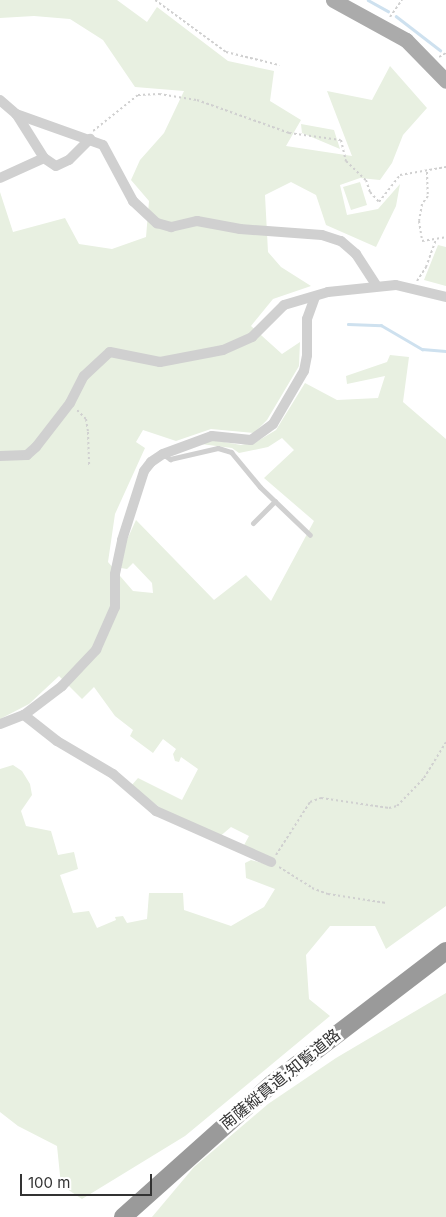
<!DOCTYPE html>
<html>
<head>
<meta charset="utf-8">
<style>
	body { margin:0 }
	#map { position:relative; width:446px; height:1217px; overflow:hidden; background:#fff; font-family:Inter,"Noto Sans JP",sans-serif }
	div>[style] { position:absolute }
	.green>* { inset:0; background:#e8f0e1 }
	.stream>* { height:2.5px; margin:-1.25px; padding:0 1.25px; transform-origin:1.25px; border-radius:1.25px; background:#cee1ef }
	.path>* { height:2px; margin-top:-1px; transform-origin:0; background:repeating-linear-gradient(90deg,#d0d0d0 0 2.5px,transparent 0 5px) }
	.lane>* { height:5px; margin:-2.5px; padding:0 2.5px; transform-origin:2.5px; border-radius:2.5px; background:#d0d0d0 }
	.street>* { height:10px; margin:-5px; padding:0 5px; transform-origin:5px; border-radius:5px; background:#d0d0d0 }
	.primary>* { height:15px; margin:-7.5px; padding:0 7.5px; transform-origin:7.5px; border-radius:7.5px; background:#ababab }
	.highway>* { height:18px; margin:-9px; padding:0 9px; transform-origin:9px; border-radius:9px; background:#9a9a9a }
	span { translate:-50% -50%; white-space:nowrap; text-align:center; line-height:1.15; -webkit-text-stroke:5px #fff; paint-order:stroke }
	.street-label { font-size:16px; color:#333 }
	.scale { position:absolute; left:20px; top:1174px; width:132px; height:22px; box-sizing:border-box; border:2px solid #333; border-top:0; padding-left:6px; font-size:15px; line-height:18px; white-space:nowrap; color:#333; -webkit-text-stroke:4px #fff; paint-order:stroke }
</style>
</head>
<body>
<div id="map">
	<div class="green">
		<div style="clip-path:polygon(0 0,117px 0,147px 22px,157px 7px,228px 61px,274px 71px,270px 101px,301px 120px,286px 146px,352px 156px,327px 91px,372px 100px,390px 66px,427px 108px,403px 135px,392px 163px,380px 180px,360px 178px,340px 185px,347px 215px,378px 209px,400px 184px,396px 206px,376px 247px,326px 225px,316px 195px,291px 182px,265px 195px,268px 252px,281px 267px,311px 286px,273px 299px,251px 326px,282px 354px,300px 342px,299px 366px,267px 420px,254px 433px,211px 429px,176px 441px,143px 430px,136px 442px,145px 448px,115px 514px,108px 562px,133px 591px,153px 593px,152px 583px,133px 563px,127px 569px,121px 568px,126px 542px,136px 520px,214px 600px,246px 575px,271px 601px,314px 521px,264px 478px,294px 450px,282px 438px,268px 447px,239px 453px,232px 448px,201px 444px,213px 440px,241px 445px,256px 442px,276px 430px,305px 383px,337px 400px,378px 398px,385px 376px,347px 384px,346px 376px,387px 362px,390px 355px,409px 357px,403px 402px,446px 439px,446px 906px,386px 949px,375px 926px,330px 926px,306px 955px,309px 999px,330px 1016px,185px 1136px,82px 1199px,61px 1185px,57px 1146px,18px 1126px,0 1112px,0 769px,13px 765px,22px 771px,30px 784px,32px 795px,21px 811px,26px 826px,51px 831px,58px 855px,74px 852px,78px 869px,60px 875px,73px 913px,89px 911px,97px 928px,116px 920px,115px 917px,123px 916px,127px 923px,147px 919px,149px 893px,183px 893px,184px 910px,231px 926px,264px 907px,275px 889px,246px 878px,245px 863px,251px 860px,272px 866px,243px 847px,249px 836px,231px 827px,218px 838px,170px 815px,131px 786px,138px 778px,182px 800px,198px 769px,181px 757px,179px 762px,175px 761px,173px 754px,176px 749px,163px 739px,153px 753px,130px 736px,133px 730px,115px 716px,94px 687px,82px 699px,59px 676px,29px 704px,0 719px,0 192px,13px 232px,65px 218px,79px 244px,112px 249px,146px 237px,149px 201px,131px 180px,140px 160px,164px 133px,184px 91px,135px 87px,103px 40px,70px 19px,34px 16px,0 18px)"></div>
		<div style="clip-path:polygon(301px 124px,334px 130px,340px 149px,302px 133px)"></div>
		<div style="clip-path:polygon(360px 182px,367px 205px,351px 210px,343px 187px)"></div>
		<div style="clip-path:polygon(438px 245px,446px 247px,446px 286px,424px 280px)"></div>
		<div style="clip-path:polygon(446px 993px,446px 1217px,152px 1217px,194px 1167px,268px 1104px,336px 1058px)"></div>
	</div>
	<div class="stream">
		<div style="left:368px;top:0;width:23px;rotate:29deg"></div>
		<div style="left:396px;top:16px;width:56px;rotate:37.7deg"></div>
		<div style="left:348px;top:324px;width:33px;rotate:2deg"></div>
		<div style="left:381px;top:325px;width:48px;rotate:30.3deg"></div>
		<div style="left:422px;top:349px;width:24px;rotate:5deg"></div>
	</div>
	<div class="path">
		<div style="left:155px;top:0;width:88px;rotate:36.2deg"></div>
		<div style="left:226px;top:52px;width:55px;rotate:13.8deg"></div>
		<div style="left:390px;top:17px;width:21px;rotate:-55deg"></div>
		<div style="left:439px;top:57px;width:8px;rotate:-30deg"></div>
		<div style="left:93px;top:131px;width:58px;rotate:-38.7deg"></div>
		<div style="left:138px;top:95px;width:21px;rotate:-3deg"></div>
		<div style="left:159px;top:94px;width:38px;rotate:9deg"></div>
		<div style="left:197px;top:100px;width:98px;rotate:19.7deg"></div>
		<div style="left:289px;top:133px;width:52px;rotate:7.7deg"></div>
		<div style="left:341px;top:140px;width:22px;rotate:77deg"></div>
		<div style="left:346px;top:161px;width:28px;rotate:44deg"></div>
		<div style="left:366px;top:180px;width:13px;rotate:72deg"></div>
		<div style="left:370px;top:192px;width:13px;rotate:48deg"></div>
		<div style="left:379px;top:202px;width:34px;rotate:-52deg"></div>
		<div style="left:400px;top:175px;width:47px;rotate:-9.9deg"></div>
		<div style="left:427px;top:172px;width:24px;rotate:88deg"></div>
		<div style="left:428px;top:196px;width:10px;rotate:127deg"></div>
		<div style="left:422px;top:204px;width:17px;rotate:100deg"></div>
		<div style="left:419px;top:221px;width:20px;rotate:81deg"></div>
		<div style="left:422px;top:241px;width:24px;rotate:-9deg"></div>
		<div style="left:417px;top:281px;width:17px;rotate:-57deg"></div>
		<div style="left:426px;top:267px;width:29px;rotate:-70deg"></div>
		<div style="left:77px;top:410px;width:13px;rotate:45deg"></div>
		<div style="left:86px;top:419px;width:13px;rotate:81deg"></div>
		<div style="left:88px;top:432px;width:35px;rotate:88deg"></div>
		<div style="left:276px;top:855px;width:63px;rotate:-57.3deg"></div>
		<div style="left:310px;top:802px;width:12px;rotate:-20deg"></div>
		<div style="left:321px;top:798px;width:69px;rotate:8.4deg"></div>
		<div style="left:389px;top:808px;width:8px;rotate:-14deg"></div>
		<div style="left:397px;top:806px;width:39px;rotate:-46deg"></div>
		<div style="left:424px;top:778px;width:42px;rotate:-58.6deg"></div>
		<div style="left:279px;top:867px;width:39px;rotate:32deg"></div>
		<div style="left:312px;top:888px;width:17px;rotate:21deg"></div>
		<div style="left:328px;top:894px;width:59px;rotate:8.8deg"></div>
	</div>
	<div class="lane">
		<div style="left:163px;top:454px;width:9px;rotate:36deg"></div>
		<div style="left:170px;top:459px;width:49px;rotate:-12.9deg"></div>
		<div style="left:218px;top:448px;width:14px;rotate:17deg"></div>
		<div style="left:231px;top:452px;width:45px;rotate:50.4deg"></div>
		<div style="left:260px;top:487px;width:69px;rotate:43.8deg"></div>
		<div style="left:253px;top:523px;width:31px;rotate:-45deg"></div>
	</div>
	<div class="street">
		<div style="left:0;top:100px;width:21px;rotate:41deg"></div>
		<div style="left:16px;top:114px;width:92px;rotate:19.6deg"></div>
		<div style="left:103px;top:145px;width:64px;rotate:61.8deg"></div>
		<div style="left:133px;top:201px;width:33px;rotate:43deg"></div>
		<div style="left:157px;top:223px;width:15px;rotate:16deg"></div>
		<div style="left:171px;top:227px;width:27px;rotate:-13deg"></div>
		<div style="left:197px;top:221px;width:44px;rotate:10.5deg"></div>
		<div style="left:240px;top:229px;width:82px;rotate:4.2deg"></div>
		<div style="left:322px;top:235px;width:20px;rotate:18deg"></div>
		<div style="left:341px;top:241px;width:20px;rotate:41deg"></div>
		<div style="left:356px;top:254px;width:38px;rotate:57deg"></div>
		<div style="left:17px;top:115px;width:51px;rotate:57.9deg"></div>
		<div style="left:0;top:178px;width:48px;rotate:-24.4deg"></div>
		<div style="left:44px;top:158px;width:14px;rotate:34deg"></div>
		<div style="left:56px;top:166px;width:14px;rotate:-25deg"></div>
		<div style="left:69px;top:160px;width:30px;rotate:-45deg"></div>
		<div style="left:0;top:456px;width:27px;rotate:-2deg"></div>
		<div style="left:27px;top:455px;width:12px;rotate:-42deg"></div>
		<div style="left:36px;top:447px;width:56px;rotate:-52.3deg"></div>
		<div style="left:70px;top:403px;width:30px;rotate:-63deg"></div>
		<div style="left:84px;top:376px;width:35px;rotate:-43deg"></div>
		<div style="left:110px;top:352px;width:51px;rotate:11.3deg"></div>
		<div style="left:160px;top:362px;width:64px;rotate:-10.8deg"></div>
		<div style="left:223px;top:350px;width:32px;rotate:-24deg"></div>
		<div style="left:252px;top:337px;width:45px;rotate:-45deg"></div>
		<div style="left:284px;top:305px;width:46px;rotate:-16.5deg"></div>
		<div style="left:328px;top:292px;width:68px;rotate:-5.9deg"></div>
		<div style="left:396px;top:285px;width:51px;rotate:13.5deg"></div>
		<div style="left:24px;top:715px;width:42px;rotate:38.2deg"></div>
		<div style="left:57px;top:741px;width:65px;rotate:30.5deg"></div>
		<div style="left:113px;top:774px;width:57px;rotate:40.7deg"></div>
		<div style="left:156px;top:811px;width:126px;rotate:23.9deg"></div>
		<div style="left:0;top:724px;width:26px;rotate:-21deg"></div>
		<div style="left:24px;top:715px;width:48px;rotate:-37.3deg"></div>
		<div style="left:62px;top:686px;width:50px;rotate:-46.6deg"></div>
		<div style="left:96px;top:650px;width:47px;rotate:-66.2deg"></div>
		<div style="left:115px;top:607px;width:33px;rotate:-90deg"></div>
		<div style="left:115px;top:574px;width:35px;rotate:-78deg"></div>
		<div style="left:122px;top:540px;width:72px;rotate:-72.3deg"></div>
		<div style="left:144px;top:471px;width:11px;rotate:-52deg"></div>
		<div style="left:151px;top:462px;width:14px;rotate:-34deg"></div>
		<div style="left:163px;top:454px;width:52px;rotate:-20.2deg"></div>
		<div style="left:212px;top:436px;width:39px;rotate:6deg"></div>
		<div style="left:251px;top:440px;width:27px;rotate:-36deg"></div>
		<div style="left:273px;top:424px;width:61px;rotate:-59.7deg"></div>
		<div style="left:304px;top:371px;width:16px;rotate:-79deg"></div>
		<div style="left:307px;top:355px;width:36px;rotate:-90deg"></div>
		<div style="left:307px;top:319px;width:23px;rotate:-70deg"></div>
	</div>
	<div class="primary">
		<div style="left:333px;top:0;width:83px;rotate:28.7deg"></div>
		<div style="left:406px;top:40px;width:57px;rotate:45.7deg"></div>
	</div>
	<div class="highway">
		<div style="left:123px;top:1217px;width:200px;rotate:-41.8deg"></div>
		<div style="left:272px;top:1084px;width:219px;rotate:-37.4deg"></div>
	</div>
	<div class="street-label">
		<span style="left:280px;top:1079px;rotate:-39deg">南薩縦貫道;知覧道路</span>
	</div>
	<div class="scale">100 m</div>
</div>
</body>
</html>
